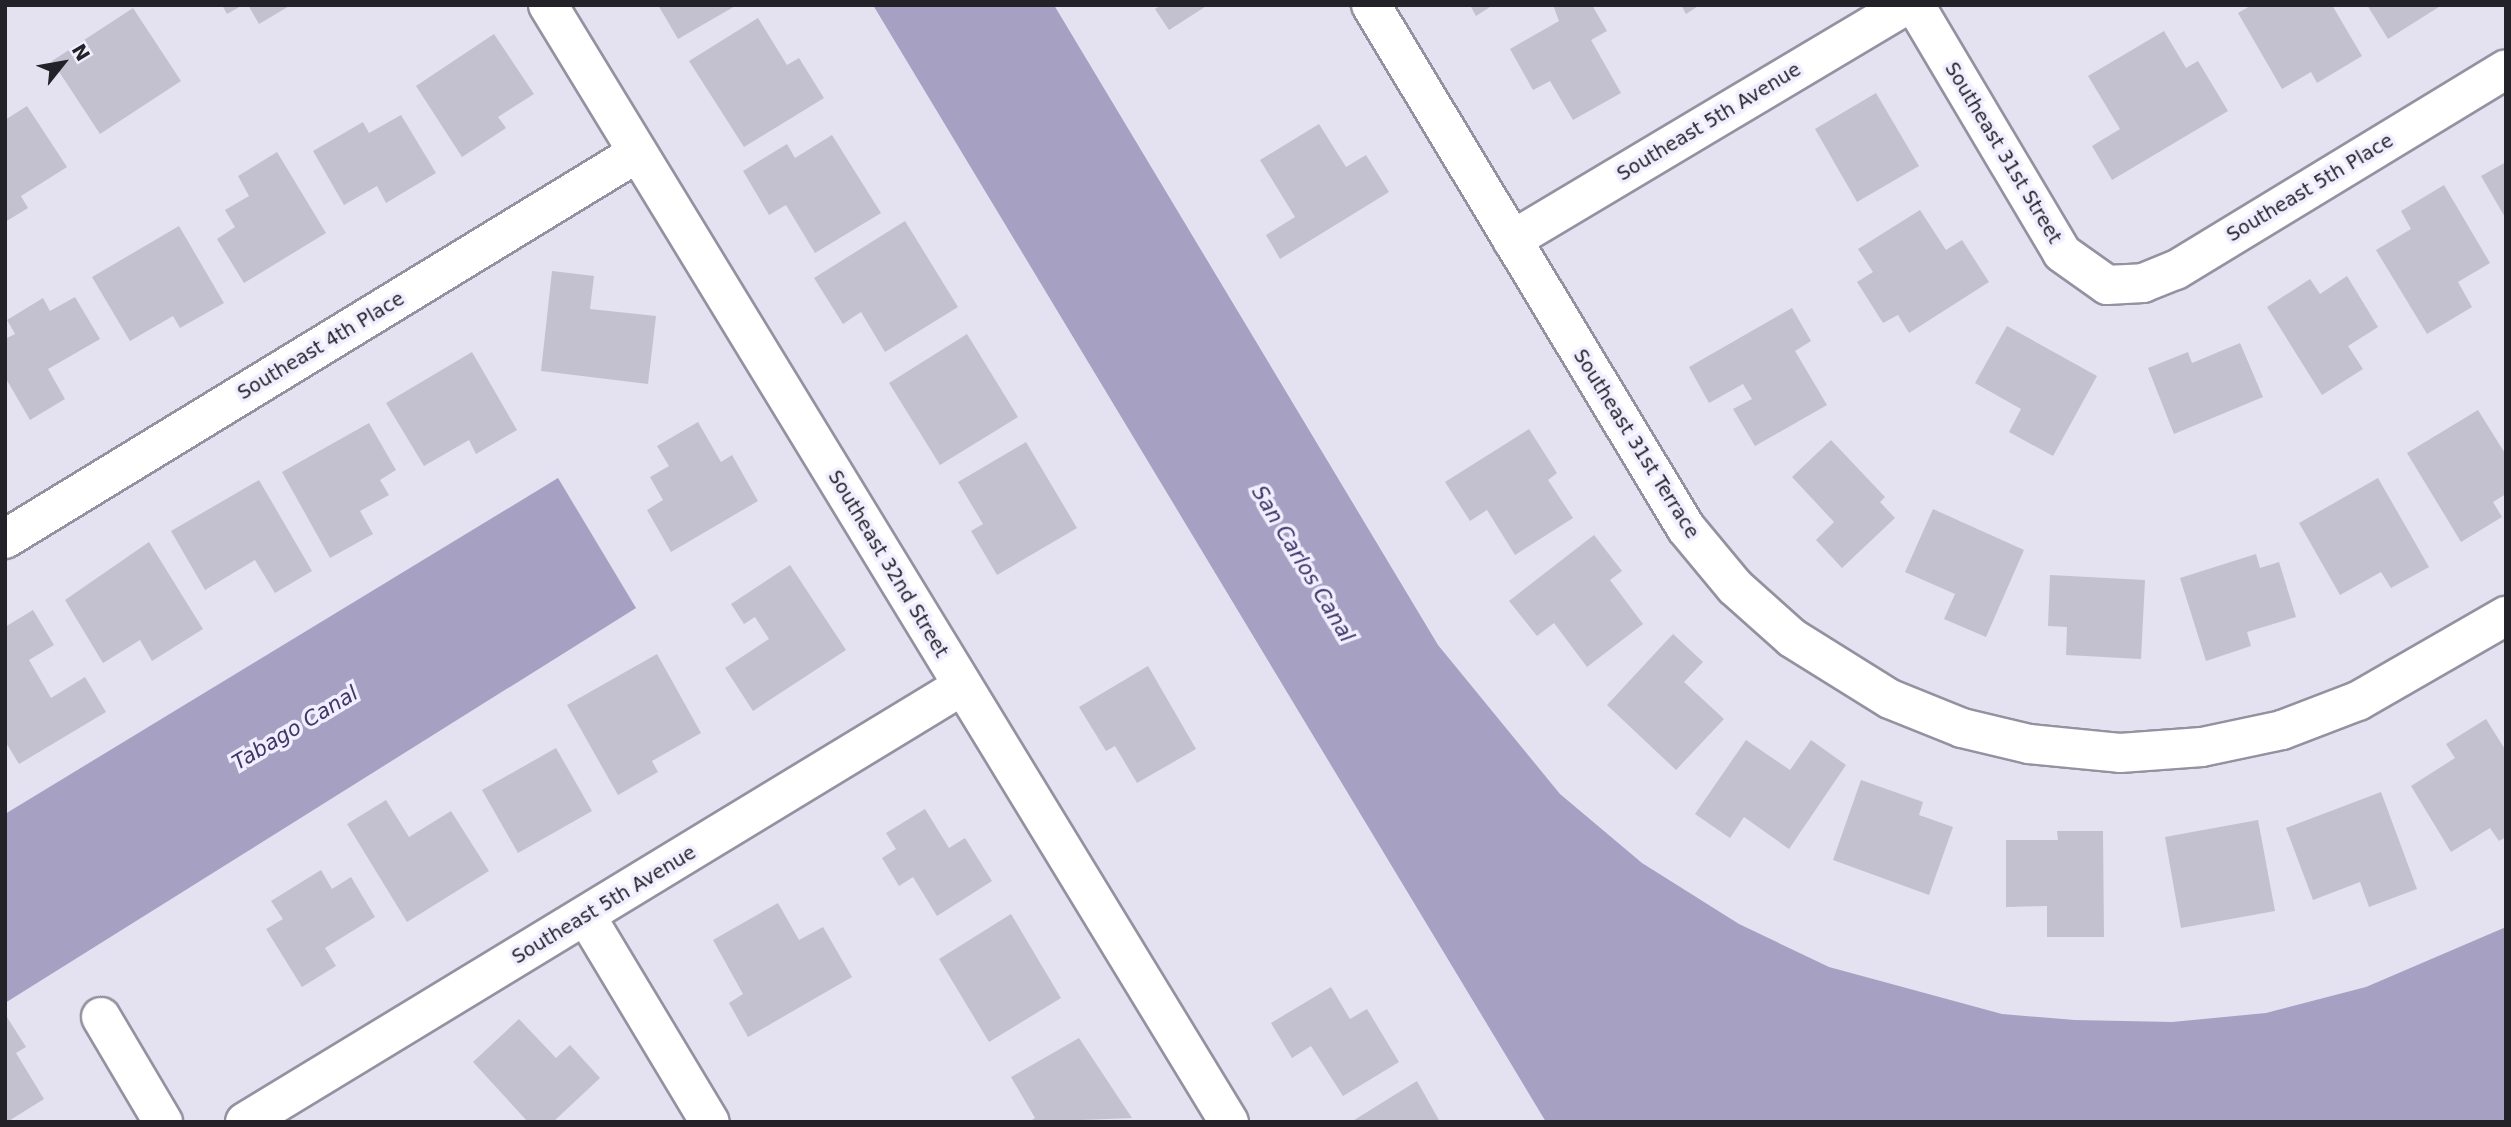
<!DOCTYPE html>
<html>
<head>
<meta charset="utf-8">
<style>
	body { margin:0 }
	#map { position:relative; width:2511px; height:1127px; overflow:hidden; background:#e4e1f1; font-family:"DejaVu Sans",sans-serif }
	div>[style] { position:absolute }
	.water>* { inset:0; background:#a6a0c3 }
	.building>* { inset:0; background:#c3c1d0 }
	.roads { filter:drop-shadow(2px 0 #9492a0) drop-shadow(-2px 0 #9492a0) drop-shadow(0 2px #9492a0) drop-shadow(0 -2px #9492a0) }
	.minor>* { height:38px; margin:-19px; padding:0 19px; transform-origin:19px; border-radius:19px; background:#fff }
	span { translate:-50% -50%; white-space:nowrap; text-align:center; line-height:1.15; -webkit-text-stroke:7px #f1efff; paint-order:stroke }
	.street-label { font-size:19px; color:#232228 }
	.water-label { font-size:21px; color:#403565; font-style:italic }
	.frame { position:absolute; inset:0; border:7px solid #232228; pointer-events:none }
	.north { position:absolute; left:28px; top:28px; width:70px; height:70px; -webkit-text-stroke:5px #f1efff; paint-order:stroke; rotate:59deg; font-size:19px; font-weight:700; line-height:28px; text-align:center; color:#232228 }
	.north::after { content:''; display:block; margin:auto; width:24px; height:32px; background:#232228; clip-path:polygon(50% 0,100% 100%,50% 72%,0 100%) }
</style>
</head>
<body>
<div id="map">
	<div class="water">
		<div style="clip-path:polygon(873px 5px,1054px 5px,1438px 645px,1560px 794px,1642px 863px,1739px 924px,1829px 967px,2002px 1014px,2075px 1020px,2172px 1022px,2266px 1013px,2366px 987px,2506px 927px,2506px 1122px,1546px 1122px)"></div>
		<div style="clip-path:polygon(558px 478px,636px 608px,5px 1003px,5px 814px)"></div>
	</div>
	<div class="building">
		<div style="clip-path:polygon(222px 5px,243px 5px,227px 14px)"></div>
		<div style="clip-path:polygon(248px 5px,291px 5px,259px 24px)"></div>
		<div style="clip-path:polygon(658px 5px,737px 5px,678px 39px)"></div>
		<div style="clip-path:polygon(1162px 5px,1208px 5px,1169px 30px,1155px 9px)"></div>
		<div style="clip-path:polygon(1470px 5px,1493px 5px,1476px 16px)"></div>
		<div style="clip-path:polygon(1553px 5px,1592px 5px,1607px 31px,1591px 40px,1621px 93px,1573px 120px,1550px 81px,1533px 90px,1510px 49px,1559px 21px)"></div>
		<div style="clip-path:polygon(1681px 5px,1700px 5px,1686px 14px)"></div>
		<div style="clip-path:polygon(2252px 5px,2332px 5px,2362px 56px,2317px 83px,2311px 72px,2282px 89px,2238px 13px)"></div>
		<div style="clip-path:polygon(2367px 5px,2442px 5px,2388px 39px)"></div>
		<div style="clip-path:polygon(133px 8px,181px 81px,100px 134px,52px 61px)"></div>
		<div style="clip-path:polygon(758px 18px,787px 65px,799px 58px,824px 98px,744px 147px,689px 61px)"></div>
		<div style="clip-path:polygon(2164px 31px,2186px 68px,2198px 61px,2228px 111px,2112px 180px,2092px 146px,2120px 129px,2088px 76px)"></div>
		<div style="clip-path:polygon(494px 34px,534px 94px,498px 117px,506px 128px,462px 157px,416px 86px)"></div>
		<div style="clip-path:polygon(1876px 93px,1919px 166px,1857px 202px,1815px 129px)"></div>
		<div style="clip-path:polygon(27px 106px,67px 167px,21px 196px,28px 208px,5px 222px,5px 120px)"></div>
		<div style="clip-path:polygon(401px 115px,436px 173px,386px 203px,377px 186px,344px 205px,313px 151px,363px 122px,369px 133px)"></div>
		<div style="clip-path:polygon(1319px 124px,1346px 167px,1366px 155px,1389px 192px,1280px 259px,1266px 235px,1295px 217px,1260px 160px)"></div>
		<div style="clip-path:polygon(832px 135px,881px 213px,815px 253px,786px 205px,769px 215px,743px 171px,787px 144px,795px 158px)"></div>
		<div style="clip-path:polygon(277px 152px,326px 233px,244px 283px,217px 239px,235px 227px,225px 210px,249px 196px,238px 176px)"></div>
		<div style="clip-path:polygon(2506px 162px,2506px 219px,2481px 176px)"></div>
		<div style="clip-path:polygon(2444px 185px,2490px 263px,2458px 282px,2472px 307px,2427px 334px,2376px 250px,2411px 229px,2401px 211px)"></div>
		<div style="clip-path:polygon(1920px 210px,1946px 250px,1962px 240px,1989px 282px,1909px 333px,1898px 315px,1883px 323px,1857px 282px,1873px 272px,1858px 249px)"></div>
		<div style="clip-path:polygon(905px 221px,958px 307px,885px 352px,861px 312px,843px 324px,814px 278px)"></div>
		<div style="clip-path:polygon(179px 226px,224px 303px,180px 328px,173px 316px,130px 341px,92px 277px)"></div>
		<div style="clip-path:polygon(552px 271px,594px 276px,590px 309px,656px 316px,648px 384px,541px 371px)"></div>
		<div style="clip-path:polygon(2347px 276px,2378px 327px,2348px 346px,2363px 369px,2322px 395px,2267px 307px,2310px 279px,2320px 294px)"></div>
		<div style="clip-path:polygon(75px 297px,100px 339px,48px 369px,65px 399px,30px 420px,5px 377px,5px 339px,15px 334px,7px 320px,43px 298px,50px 311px)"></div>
		<div style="clip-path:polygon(1792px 308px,1811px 341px,1795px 351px,1827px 405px,1755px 446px,1733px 409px,1752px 399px,1743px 384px,1709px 403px,1689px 367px)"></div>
		<div style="clip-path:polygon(2007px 326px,2097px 376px,2053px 456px,2009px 432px,2021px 409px,1975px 383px)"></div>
		<div style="clip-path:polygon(967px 334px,1018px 417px,940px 465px,889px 383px)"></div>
		<div style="clip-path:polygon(2240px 343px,2263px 397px,2174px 434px,2148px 368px,2188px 352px,2192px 363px)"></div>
		<div style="clip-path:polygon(472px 352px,517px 430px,476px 454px,469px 440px,424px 466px,386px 403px)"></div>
		<div style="clip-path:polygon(2478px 410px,2506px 455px,2506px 494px,2493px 502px,2502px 517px,2461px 542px,2407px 453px)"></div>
		<div style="clip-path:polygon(698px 422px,721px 462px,732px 455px,758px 501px,671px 552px,647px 510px,663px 500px,650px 477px,669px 466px,657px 446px)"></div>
		<div style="clip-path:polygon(369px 423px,396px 470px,380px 480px,389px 495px,360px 511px,373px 534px,330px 558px,282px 472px)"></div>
		<div style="clip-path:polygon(1529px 429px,1557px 473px,1548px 480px,1573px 518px,1515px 555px,1487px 510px,1470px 521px,1445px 482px)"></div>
		<div style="clip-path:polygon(1831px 440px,1885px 497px,1880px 502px,1895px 518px,1842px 568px,1816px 540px,1834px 522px,1792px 477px)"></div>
		<div style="clip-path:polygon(1026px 442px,1077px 528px,997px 575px,971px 531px,983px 524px,958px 482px)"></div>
		<div style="clip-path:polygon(2378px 478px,2429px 567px,2391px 588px,2381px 572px,2340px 595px,2299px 523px)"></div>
		<div style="clip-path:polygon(259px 480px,312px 571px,275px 593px,255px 560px,205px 590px,171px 531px)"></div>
		<div style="clip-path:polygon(1933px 509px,2024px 550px,1986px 637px,1944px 619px,1955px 594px,1905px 572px)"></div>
		<div style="clip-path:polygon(1594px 535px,1622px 571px,1610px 580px,1643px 624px,1587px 667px,1554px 623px,1537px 636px,1509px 601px)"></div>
		<div style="clip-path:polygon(149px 542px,203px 629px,152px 661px,140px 640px,103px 663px,65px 600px)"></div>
		<div style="clip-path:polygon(2256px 554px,2260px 568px,2279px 562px,2296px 617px,2247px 632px,2251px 646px,2206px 661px,2180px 578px)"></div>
		<div style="clip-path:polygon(790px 565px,846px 650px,753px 711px,725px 668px,769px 639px,755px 617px,744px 624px,731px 604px)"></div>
		<div style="clip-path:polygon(2050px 575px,2145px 580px,2141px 659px,2066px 655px,2067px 627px,2048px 626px)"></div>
		<div style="clip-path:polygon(33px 610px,54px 645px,29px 660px,51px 698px,85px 677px,106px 712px,19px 764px,5px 741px,5px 627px)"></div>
		<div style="clip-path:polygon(1673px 634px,1703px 662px,1684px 682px,1724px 719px,1676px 770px,1607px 705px)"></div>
		<div style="clip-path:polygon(657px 654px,701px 733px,652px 761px,658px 772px,618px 795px,567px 705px)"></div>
		<div style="clip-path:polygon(1148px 666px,1196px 749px,1137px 783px,1115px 746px,1106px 751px,1079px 707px)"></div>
		<div style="clip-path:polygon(2486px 719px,2506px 751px,2506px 837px,2499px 841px,2490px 828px,2451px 852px,2411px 786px,2455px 758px,2446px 744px)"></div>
		<div style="clip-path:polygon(1746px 740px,1790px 770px,1811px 740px,1846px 765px,1789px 849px,1744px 817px,1730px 838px,1695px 814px)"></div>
		<div style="clip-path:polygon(556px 748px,592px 811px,518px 853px,482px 790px)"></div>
		<div style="clip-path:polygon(1861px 780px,1923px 802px,1919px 815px,1953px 827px,1929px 895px,1833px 860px)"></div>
		<div style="clip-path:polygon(2381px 792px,2417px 889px,2369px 907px,2360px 882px,2313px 900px,2286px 828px)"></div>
		<div style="clip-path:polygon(386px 800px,409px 837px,451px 811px,489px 871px,407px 922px,347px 824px)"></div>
		<div style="clip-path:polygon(925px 809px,949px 848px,965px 838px,992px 881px,937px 916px,913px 877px,899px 886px,882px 858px,896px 849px,886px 833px)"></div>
		<div style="clip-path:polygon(2258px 820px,2275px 911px,2181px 928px,2165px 837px)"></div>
		<div style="clip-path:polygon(2057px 831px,2103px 831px,2104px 937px,2047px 937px,2047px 906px,2006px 907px,2006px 840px,2058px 840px)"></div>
		<div style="clip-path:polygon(321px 870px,332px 889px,351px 877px,375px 917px,325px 948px,336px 966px,302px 987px,266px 929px,283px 919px,271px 901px)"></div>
		<div style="clip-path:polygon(778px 903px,799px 940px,823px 927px,852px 977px,748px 1037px,729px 1003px,743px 994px,713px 940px)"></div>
		<div style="clip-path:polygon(1011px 914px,1061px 998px,989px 1042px,939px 959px)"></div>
		<div style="clip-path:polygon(1331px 987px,1350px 1019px,1367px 1009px,1399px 1062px,1343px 1096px,1311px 1046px,1292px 1058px,1271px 1023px)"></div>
		<div style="clip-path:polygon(5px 1014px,26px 1047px,16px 1053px,44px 1099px,7px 1122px)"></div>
		<div style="clip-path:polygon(519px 1019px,556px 1058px,570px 1045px,600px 1078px,553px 1122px,528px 1122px,473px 1062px)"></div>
		<div style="clip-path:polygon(1079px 1038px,1132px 1118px,1029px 1122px,1035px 1118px,1011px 1077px)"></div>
		<div style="clip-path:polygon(1417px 1081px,1440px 1122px,1351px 1122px)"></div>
	</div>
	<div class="roads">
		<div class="minor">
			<div style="left:548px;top:5px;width:1308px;rotate:58.63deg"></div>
			<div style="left:1371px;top:5px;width:611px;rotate:58.94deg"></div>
			<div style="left:1686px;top:528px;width:77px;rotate:50.3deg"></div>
			<div style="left:1735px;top:587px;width:76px;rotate:41.8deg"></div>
			<div style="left:1792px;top:638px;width:115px;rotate:31.9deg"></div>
			<div style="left:1890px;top:699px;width:78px;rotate:21.9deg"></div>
			<div style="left:1962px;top:728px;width:69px;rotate:13.4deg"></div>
			<div style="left:2029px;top:744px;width:91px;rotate:5.6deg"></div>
			<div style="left:2120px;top:753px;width:82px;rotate:-4.2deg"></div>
			<div style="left:2202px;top:747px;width:82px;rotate:-12deg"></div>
			<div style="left:2282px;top:730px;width:81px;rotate:-20.9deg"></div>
			<div style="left:2358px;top:701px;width:171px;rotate:-29.9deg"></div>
			<div style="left:1915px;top:5px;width:288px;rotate:59.3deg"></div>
			<div style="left:2062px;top:253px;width:55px;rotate:35.4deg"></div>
			<div style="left:2107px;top:285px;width:36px;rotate:-3deg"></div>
			<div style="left:2143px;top:283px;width:35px;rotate:-22deg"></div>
			<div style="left:2176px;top:270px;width:386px;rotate:-31.3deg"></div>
			<div style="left:1512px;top:240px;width:459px;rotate:-30.8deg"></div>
			<div style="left:5px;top:539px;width:741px;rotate:-31.41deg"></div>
			<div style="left:586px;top:916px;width:240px;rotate:59deg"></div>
			<div style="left:101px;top:1017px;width:122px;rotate:59.4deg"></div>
			<div style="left:245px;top:1122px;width:839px;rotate:-31.3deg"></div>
		</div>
	</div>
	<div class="street-label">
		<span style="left:1709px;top:122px;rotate:-31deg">Southeast 5th Avenue</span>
		<span style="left:2003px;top:153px;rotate:59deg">Southeast 31st Street</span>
		<span style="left:2310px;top:188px;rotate:-31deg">Southeast 5th Place</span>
		<span style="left:321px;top:346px;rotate:-31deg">Southeast 4th Place</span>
		<span style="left:1636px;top:444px;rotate:58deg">Southeast 31st Terrace</span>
		<span style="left:888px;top:564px;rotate:59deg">Southeast 32nd Street</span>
		<span style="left:604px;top:905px;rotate:-31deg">Southeast 5th Avenue</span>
	</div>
	<div class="water-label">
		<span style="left:1303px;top:564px;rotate:59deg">San Carlos Canal</span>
		<span style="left:295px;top:728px;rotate:-31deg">Tabago Canal</span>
	</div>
	<div class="frame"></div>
	<div class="north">N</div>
</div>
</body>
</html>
